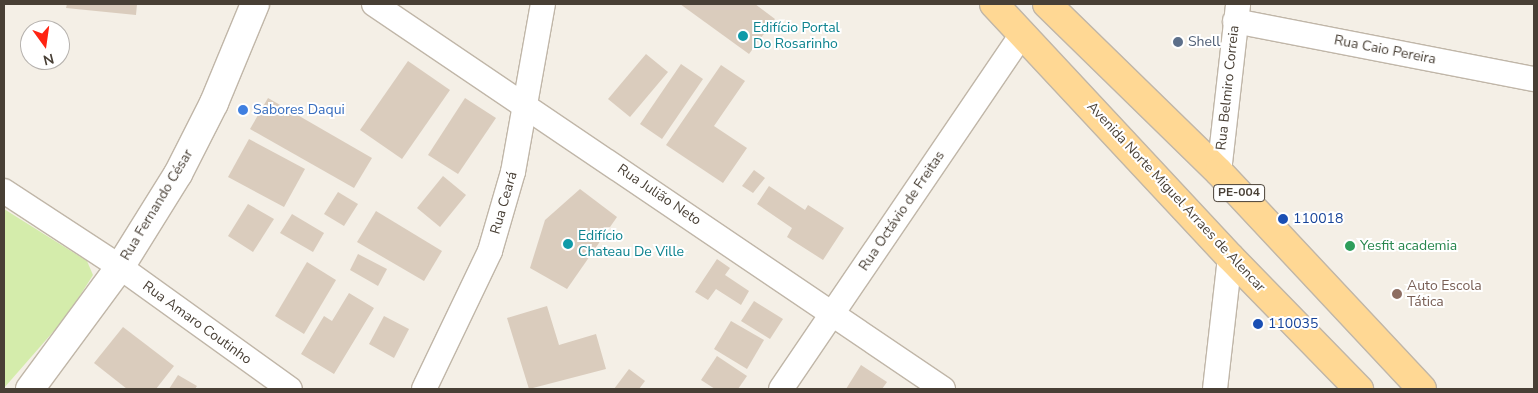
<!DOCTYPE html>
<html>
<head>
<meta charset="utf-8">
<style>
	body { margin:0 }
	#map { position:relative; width:1538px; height:393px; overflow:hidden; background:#f4efe6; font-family:"Nunito Sans",sans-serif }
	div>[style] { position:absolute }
	.green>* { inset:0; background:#d4ecab }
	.building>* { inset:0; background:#daccbd }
	.roads { filter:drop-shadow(1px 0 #c0b6a8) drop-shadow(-1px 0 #c0b6a8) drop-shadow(0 1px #c0b6a8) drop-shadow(0 -1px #c0b6a8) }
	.minor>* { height:24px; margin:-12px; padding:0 12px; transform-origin:12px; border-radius:12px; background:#fff }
	.tertiary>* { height:28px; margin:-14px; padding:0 14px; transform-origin:14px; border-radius:14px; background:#fff }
	.primary>* { height:28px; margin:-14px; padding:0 14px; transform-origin:14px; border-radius:14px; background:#ffd894 }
	.dots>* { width:14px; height:14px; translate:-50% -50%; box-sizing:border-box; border:2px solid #fff; border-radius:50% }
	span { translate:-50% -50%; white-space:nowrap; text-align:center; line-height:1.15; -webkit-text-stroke:4px #fff; paint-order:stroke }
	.shield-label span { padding:1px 4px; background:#fff; border:1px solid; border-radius:4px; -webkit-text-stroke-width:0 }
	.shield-label { font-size:12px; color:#483f35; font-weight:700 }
	.culture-label { font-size:14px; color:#0d838f }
	.left { translate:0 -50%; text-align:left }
	.service-label { font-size:14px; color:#4e5e75 }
	.street-label { font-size:14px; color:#483f35 }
	.shop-label { font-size:14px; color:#366cbe }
	.transit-label { font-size:14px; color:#164399 }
	.leisure-label { font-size:14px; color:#27864d }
	.education-label { font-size:14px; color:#785e54 }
	.frame { position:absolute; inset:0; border:5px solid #483f35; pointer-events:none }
	.north { position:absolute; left:20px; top:20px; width:50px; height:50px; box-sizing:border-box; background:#fff; border:1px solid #b6b2ae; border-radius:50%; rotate:166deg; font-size:14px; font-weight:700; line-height:20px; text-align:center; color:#483f35 }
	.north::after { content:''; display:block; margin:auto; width:18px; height:22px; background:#ff2312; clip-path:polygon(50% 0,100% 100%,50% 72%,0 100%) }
</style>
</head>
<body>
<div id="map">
	<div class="green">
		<div style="clip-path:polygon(4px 209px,87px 261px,93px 275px,67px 316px,4px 388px)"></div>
	</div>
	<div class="building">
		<div style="clip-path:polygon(67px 4px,137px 4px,136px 15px,66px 8px)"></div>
		<div style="clip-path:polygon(680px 4px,755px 4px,775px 19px,749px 54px)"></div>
		<div style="clip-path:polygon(646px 54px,668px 72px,630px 117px,608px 99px)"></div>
		<div style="clip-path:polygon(408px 61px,450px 90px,402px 159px,360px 130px)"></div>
		<div style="clip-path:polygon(681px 64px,703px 79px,662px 139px,640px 124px)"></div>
		<div style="clip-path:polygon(721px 65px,745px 81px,714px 126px,747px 148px,723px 183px,666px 145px)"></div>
		<div style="clip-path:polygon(268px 98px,372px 158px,354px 188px,250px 129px)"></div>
		<div style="clip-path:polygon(465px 98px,496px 118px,458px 174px,428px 155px)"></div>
		<div style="clip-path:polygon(249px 139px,305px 169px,284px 207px,228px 177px)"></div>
		<div style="clip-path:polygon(754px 170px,765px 178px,753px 193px,742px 186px)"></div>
		<div style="clip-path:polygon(443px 176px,466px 195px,440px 227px,417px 208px)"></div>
		<div style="clip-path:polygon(769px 186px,805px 210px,808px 205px,844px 228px,823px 260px,787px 237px,792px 228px,757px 204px)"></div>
		<div style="clip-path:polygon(580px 189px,617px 217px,567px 289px,530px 268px,545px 220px)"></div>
		<div style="clip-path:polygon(338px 192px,358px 204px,344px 226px,324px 214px)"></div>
		<div style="clip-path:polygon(248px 204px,274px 219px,253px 252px,228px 236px)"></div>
		<div style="clip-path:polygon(376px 211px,442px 251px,424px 281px,357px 242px)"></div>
		<div style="clip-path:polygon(292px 214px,324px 233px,313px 252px,280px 233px)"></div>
		<div style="clip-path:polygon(358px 254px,387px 269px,378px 286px,350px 270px)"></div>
		<div style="clip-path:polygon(717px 259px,730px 268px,725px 275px,749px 291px,741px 305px,716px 289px,708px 300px,695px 292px)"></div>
		<div style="clip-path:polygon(307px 262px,336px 280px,304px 334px,275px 316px)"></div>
		<div style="clip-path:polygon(349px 293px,374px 308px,334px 374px,301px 354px,324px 316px,332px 321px)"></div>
		<div style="clip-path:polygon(754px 301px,783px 319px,770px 339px,741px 321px)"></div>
		<div style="clip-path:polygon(547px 306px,559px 345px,596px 334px,606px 369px,529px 389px,507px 318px)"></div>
		<div style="clip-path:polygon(384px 316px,409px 329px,394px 358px,369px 344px)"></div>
		<div style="clip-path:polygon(731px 321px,764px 340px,747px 369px,714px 349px)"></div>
		<div style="clip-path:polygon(123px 327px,174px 366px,156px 389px,127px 389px,94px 363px)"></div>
		<div style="clip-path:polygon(717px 356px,747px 376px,738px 389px,715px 389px,701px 380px)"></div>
		<div style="clip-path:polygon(861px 365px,887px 382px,882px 389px,846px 389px)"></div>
		<div style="clip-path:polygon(629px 369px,645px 381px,639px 389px,614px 389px)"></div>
		<div style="clip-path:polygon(178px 375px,197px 386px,195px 389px,169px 389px)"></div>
	</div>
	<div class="roads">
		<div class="minor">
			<div style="left:374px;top:4px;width:687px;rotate:34.08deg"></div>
			<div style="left:1235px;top:21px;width:305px;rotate:11deg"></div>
			<div style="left:1219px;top:172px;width:169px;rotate:-83.5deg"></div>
			<div style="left:4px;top:191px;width:139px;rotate:33.2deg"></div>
			<div style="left:120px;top:267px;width:209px;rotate:35.7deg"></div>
			<div style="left:424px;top:389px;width:153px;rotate:-64.4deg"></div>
			<div style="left:490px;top:251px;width:82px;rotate:-73.8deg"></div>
			<div style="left:513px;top:172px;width:171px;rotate:-79.9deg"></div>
			<div style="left:781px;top:389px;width:430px;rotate:-55.8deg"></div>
			<div style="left:1215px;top:389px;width:133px;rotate:-83.5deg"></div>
		</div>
		<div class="tertiary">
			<div style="left:30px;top:389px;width:152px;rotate:-53.6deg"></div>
			<div style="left:120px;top:267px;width:110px;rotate:-58.1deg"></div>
			<div style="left:178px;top:174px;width:80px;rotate:-63.1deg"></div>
			<div style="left:214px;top:103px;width:107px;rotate:-67.5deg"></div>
		</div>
		<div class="primary">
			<div style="left:994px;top:4px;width:346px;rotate:47deg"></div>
			<div style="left:1230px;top:257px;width:185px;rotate:45.7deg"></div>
			<div style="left:1047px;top:4px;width:240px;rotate:44.3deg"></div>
			<div style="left:1219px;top:172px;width:297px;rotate:46.9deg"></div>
		</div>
	</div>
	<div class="dots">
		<div style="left:743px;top:36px;background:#0f9aa8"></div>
		<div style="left:1178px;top:42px;background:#5c6f8a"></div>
		<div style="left:243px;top:110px;background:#3f7fe0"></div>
		<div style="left:1283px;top:219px;background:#1a4fb4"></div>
		<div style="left:568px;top:244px;background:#0f9aa8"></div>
		<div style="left:1350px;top:246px;background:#2e9e5b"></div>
		<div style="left:1397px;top:294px;background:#8d6e63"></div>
		<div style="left:1258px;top:324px;background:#1a4fb4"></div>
	</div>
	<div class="shield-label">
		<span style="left:1239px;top:193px">PE-004</span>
	</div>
	<div class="culture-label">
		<span class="left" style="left:753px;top:36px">Edifício Portal<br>Do Rosarinho</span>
		<span class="left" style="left:578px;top:244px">Edifício<br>Chateau De Ville</span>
	</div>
	<div class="service-label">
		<span class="left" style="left:1188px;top:42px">Shell</span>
	</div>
	<div class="street-label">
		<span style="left:1385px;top:50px;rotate:11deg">Rua Caio Pereira</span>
		<span style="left:1228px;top:88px;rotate:-84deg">Rua Belmiro Correia</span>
		<span style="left:659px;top:195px;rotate:34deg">Rua Julião Neto</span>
		<span style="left:1176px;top:197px;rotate:47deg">Avenida Norte Miguel Arraes de Alencar</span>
		<span style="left:504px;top:203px;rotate:-74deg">Rua Ceará</span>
		<span style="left:157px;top:205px;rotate:-59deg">Rua Fernando César</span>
		<span style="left:902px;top:211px;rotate:-56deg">Rua Octávio de Freitas</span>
		<span style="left:197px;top:323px;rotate:36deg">Rua Amaro Coutinho</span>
	</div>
	<div class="shop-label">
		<span class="left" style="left:253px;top:110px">Sabores Daqui</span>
	</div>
	<div class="transit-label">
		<span class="left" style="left:1293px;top:219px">110018</span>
		<span class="left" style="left:1268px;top:324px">110035</span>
	</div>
	<div class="leisure-label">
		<span class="left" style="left:1360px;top:246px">Yesfit academia</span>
	</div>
	<div class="education-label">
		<span class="left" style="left:1407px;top:294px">Auto Escola<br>Tática</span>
	</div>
	<div class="frame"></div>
	<div class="north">N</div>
</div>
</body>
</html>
